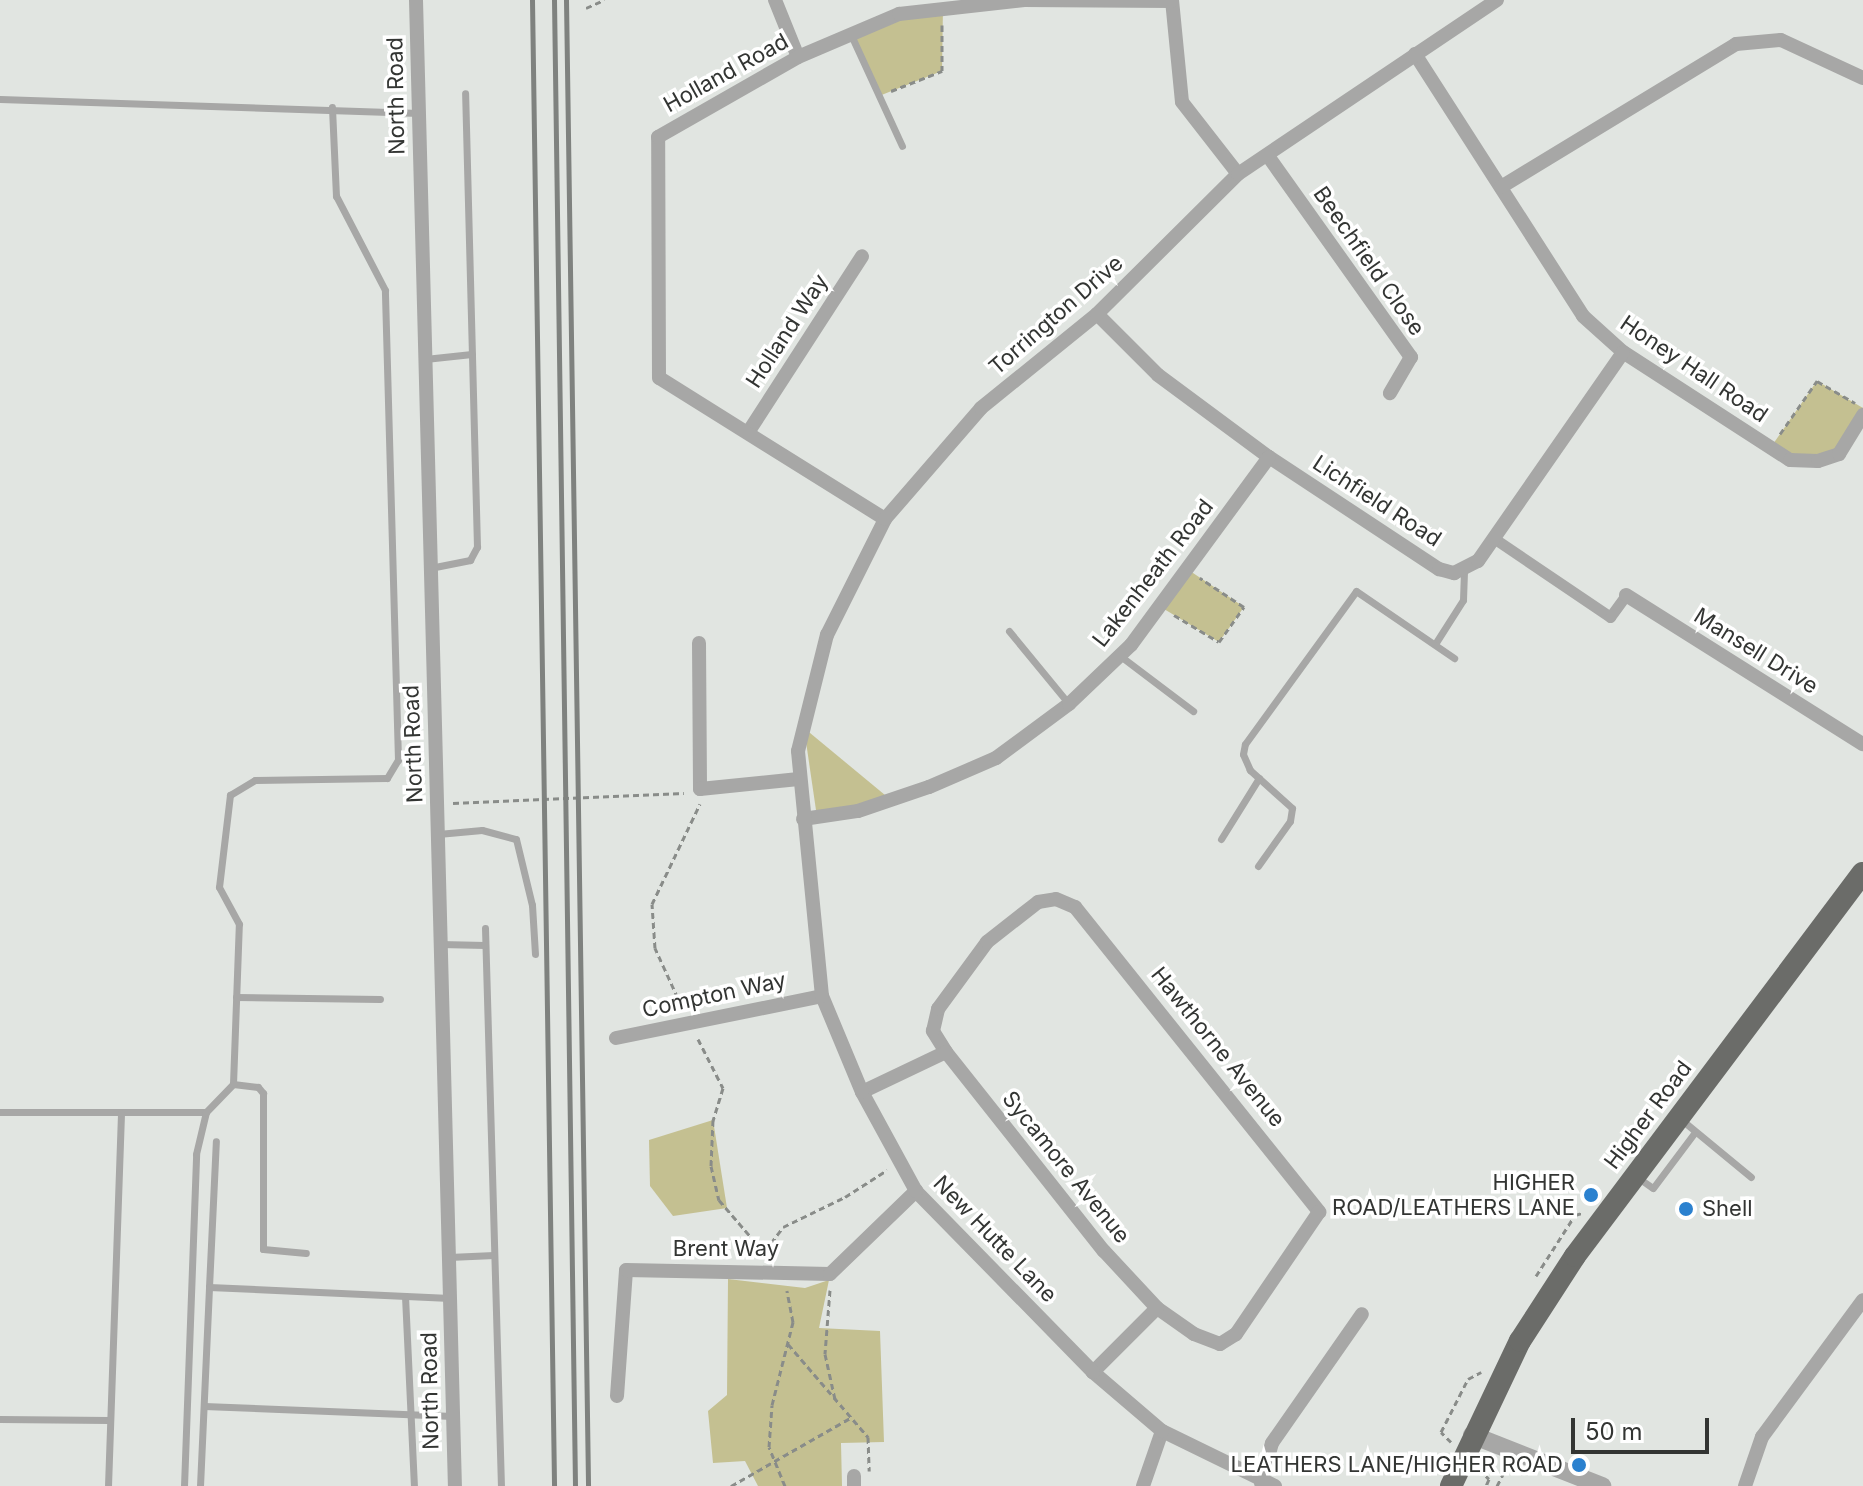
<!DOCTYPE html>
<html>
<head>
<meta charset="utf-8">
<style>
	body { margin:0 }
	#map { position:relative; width:1863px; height:1486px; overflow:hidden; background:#e1e5e1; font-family:Inter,sans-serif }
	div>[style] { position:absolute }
	.green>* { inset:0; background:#c4c091 }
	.path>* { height:3px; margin-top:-1.5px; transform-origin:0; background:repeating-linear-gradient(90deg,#898c89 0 6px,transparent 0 10px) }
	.service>* { height:7px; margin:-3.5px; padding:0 3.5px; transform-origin:3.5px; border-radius:3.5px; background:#a7a7a6 }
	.pedestrian>* { height:11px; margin:-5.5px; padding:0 5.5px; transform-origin:5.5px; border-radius:5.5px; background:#a7a7a6 }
	.minor>* { height:14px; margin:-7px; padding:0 7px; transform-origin:7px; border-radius:7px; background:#a7a7a6 }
	.tertiary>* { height:18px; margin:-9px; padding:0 9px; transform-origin:9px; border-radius:9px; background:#a7a7a6 }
	.trunk>* { height:22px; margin:-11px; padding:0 11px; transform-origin:11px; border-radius:11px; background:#6b6c69 }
	.rail>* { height:5px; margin:-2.5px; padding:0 2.5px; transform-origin:2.5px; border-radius:2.5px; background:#7f827f }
	.dots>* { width:22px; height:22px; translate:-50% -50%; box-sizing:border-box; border:4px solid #fff; border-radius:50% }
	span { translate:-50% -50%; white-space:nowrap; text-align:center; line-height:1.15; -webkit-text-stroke:7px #fff; paint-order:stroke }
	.street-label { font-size:22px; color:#333533 }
	.poi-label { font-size:22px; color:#333533 }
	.right { translate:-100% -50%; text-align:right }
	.left { translate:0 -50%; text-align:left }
	.scale { position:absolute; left:1571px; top:1418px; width:138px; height:36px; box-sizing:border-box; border:4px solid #333533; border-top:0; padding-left:10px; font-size:24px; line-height:28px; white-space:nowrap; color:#333533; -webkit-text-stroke:6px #fff; paint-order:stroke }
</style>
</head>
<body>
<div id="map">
	<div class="green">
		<div style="clip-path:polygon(943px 6px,942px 71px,879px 96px,851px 35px)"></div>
		<div style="clip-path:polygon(1817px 381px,1863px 408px,1832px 456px,1801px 460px,1771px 447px)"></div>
		<div style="clip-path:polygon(1187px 569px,1244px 607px,1219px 642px,1159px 606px)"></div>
		<div style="clip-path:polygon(804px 728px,891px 800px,817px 817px)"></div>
		<div style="clip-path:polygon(713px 1120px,727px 1208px,673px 1216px,650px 1186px,649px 1140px)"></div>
		<div style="clip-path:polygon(728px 1279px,805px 1288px,829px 1280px,819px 1328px,880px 1331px,884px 1442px,841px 1443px,842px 1486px,758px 1486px,745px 1461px,713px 1463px,708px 1411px,727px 1395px)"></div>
	</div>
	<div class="path">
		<div style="left:586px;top:8px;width:20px;rotate:-24deg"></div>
		<div style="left:891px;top:91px;width:55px;rotate:-21.4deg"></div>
		<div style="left:942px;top:71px;width:46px;rotate:-90deg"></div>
		<div style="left:1780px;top:434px;width:65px;rotate:-55.1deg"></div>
		<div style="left:1817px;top:381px;width:44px;rotate:30.1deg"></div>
		<div style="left:1174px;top:615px;width:52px;rotate:31deg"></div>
		<div style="left:1219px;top:642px;width:43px;rotate:-54.5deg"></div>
		<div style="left:1244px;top:607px;width:53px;rotate:-146.6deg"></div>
		<div style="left:453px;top:803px;width:231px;rotate:-2.5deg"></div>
		<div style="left:682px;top:1007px;width:65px;rotate:-114.6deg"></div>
		<div style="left:655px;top:948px;width:44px;rotate:-93.9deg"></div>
		<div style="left:652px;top:904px;width:111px;rotate:-64.4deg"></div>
		<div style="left:698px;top:1039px;width:55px;rotate:63deg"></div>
		<div style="left:723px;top:1088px;width:34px;rotate:107deg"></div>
		<div style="left:713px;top:1120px;width:46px;rotate:92.5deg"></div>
		<div style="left:711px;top:1166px;width:35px;rotate:77deg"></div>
		<div style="left:719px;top:1200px;width:75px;rotate:49.3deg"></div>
		<div style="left:765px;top:1251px;width:30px;rotate:-53deg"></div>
		<div style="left:783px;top:1227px;width:69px;rotate:-25.8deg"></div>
		<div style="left:845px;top:1197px;width:50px;rotate:-32.7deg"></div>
		<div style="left:1536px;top:1276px;width:72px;rotate:-57.4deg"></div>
		<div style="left:1575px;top:1215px;width:7px;rotate:-16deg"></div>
		<div style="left:830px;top:1290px;width:64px;rotate:94.5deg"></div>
		<div style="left:825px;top:1354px;width:46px;rotate:77.5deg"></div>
		<div style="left:788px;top:1344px;width:123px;rotate:49.3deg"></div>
		<div style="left:868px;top:1437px;width:34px;rotate:88deg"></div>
		<div style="left:1451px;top:1442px;width:14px;rotate:-135deg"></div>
		<div style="left:1441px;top:1432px;width:59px;rotate:-63deg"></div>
		<div style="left:1468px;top:1379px;width:15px;rotate:-28deg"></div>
		<div style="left:1479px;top:1469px;width:14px;rotate:45deg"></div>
		<div style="left:1489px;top:1479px;width:8px;rotate:113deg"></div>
		<div style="left:731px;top:1486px;width:137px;rotate:-29.7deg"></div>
		<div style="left:785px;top:1486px;width:42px;rotate:-112.3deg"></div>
		<div style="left:769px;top:1447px;width:42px;rotate:-85.9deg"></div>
		<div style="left:772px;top:1405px;width:86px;rotate:-75.8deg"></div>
		<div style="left:793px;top:1322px;width:32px;rotate:-101deg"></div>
		<div style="left:1497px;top:1486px;width:13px;rotate:-63deg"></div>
	</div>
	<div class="service">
		<div style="left:851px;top:35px;width:122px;rotate:65.3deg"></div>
		<div style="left:0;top:99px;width:419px;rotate:1.9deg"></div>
		<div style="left:425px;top:359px;width:47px;rotate:-6.1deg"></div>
		<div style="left:430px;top:568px;width:41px;rotate:-11.3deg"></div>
		<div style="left:470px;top:560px;width:15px;rotate:-62deg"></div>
		<div style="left:477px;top:547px;width:454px;rotate:-91.5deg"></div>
		<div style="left:1009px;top:631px;width:94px;rotate:50.6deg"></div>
		<div style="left:1435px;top:644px;width:52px;rotate:-57.5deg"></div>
		<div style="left:1463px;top:600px;width:28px;rotate:-88deg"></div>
		<div style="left:1119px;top:655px;width:93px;rotate:37.1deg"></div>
		<div style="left:438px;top:834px;width:44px;rotate:-5.2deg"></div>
		<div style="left:482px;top:830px;width:35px;rotate:15deg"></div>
		<div style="left:516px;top:839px;width:68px;rotate:76.4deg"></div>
		<div style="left:532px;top:905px;width:49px;rotate:86.5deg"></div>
		<div style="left:1221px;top:839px;width:72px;rotate:-58.1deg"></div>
		<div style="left:1258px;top:866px;width:55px;rotate:-54.6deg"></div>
		<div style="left:1290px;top:821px;width:13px;rotate:-81deg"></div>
		<div style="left:1292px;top:808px;width:57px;rotate:-137.9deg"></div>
		<div style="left:1250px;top:770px;width:17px;rotate:-114deg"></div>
		<div style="left:1243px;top:754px;width:10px;rotate:-79deg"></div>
		<div style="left:1245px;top:744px;width:189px;rotate:-54deg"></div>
		<div style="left:1356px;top:591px;width:119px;rotate:34.4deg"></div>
		<div style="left:485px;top:928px;width:558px;rotate:88.36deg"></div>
		<div style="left:440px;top:944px;width:45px;rotate:1.3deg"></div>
		<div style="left:236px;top:997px;width:144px;rotate:0.8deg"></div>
		<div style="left:233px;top:1084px;width:25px;rotate:7deg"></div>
		<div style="left:258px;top:1087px;width:8px;rotate:50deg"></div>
		<div style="left:263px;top:1093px;width:156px;rotate:90deg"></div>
		<div style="left:263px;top:1249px;width:43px;rotate:5.3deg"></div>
		<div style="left:0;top:1112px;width:206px"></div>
		<div style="left:1683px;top:1121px;width:88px;rotate:39.5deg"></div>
		<div style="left:1637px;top:1177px;width:19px;rotate:35deg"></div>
		<div style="left:1653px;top:1188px;width:70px;rotate:-53.1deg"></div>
		<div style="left:449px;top:1257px;width:45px;rotate:-2.5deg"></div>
		<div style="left:209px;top:1287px;width:146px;rotate:-87.3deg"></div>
		<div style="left:405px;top:1296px;width:190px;rotate:87.3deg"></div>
		<div style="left:204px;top:1406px;width:249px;rotate:2.3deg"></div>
		<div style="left:0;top:1419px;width:109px;rotate:0.5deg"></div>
		<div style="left:108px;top:1486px;width:373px;rotate:-88deg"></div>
		<div style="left:184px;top:1486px;width:332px;rotate:-87.9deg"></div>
		<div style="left:196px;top:1154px;width:43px;rotate:-76.6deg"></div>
		<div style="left:206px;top:1112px;width:39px;rotate:-46deg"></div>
		<div style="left:233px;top:1084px;width:160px;rotate:-87.9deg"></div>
		<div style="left:239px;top:924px;width:42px;rotate:-118.4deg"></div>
		<div style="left:219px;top:887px;width:93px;rotate:-83.2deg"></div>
		<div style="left:230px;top:795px;width:29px;rotate:-31deg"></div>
		<div style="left:255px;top:780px;width:132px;rotate:-0.9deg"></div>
		<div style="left:387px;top:778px;width:21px;rotate:-59deg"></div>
		<div style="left:398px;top:760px;width:470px;rotate:-91.6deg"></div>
		<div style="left:385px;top:290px;width:106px;rotate:-117.5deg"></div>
		<div style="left:336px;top:196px;width:89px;rotate:-92.6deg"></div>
		<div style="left:200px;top:1486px;width:199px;rotate:-87.4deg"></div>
		<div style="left:209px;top:1287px;width:241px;rotate:2.6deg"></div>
	</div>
	<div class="pedestrian">
		<div style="left:1495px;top:539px;width:139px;rotate:34.1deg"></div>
		<div style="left:1610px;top:617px;width:27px;rotate:-54deg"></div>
	</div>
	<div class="minor">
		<div style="left:416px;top:0;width:1487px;rotate:88.5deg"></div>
		<div style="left:775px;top:0;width:61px;rotate:68deg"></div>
		<div style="left:1172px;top:0;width:102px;rotate:84.4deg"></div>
		<div style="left:1182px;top:102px;width:91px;rotate:52.1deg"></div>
		<div style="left:1415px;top:54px;width:311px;rotate:57.3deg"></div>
		<div style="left:1583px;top:316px;width:54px;rotate:42deg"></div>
		<div style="left:1623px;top:352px;width:199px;rotate:32.9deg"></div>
		<div style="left:1790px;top:460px;width:28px;rotate:2deg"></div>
		<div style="left:1818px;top:461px;width:22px;rotate:-18deg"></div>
		<div style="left:1839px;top:454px;width:46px;rotate:-58.4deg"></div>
		<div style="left:1268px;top:156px;width:247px;rotate:54.6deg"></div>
		<div style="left:1411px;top:357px;width:42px;rotate:120.3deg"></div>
		<div style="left:1501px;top:187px;width:275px;rotate:-31.3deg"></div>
		<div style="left:1736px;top:44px;width:45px;rotate:-5.1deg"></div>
		<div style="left:1781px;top:40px;width:90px;rotate:24.9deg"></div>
		<div style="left:1097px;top:314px;width:86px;rotate:45deg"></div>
		<div style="left:1158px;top:375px;width:138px;rotate:36.5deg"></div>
		<div style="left:1269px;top:457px;width:204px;rotate:33.4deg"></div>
		<div style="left:1439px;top:569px;width:16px;rotate:15deg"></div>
		<div style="left:1454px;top:573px;width:27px;rotate:-27deg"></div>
		<div style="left:1478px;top:561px;width:254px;rotate:-55.2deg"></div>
		<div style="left:749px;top:431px;width:208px;rotate:-57.1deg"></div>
		<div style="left:885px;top:519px;width:266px;rotate:-148deg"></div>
		<div style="left:659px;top:378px;width:241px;rotate:-90.2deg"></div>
		<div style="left:658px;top:137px;width:161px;rotate:-29.7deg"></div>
		<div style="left:798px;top:57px;width:110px;rotate:-23.1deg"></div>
		<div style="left:899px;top:14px;width:126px;rotate:-6.4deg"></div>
		<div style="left:1024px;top:0;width:148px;rotate:0.4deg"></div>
		<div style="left:1626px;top:595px;width:280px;rotate:32.2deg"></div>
		<div style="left:699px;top:643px;width:146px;rotate:89.6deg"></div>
		<div style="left:700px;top:789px;width:99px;rotate:-5.8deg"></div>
		<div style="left:803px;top:819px;width:56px;rotate:-8.3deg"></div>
		<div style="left:858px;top:811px;width:75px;rotate:-18.7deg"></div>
		<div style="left:929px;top:787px;width:73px;rotate:-23.4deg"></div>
		<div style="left:996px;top:758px;width:91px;rotate:-36.5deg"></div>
		<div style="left:1069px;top:704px;width:86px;rotate:-43.6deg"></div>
		<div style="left:1131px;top:645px;width:233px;rotate:-53.7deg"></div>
		<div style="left:616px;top:1038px;width:210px;rotate:-11.5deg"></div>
		<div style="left:946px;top:1052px;width:25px;rotate:-122deg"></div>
		<div style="left:933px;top:1031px;width:23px;rotate:-77deg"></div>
		<div style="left:938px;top:1009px;width:83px;rotate:-53.8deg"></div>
		<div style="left:987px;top:942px;width:65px;rotate:-38.1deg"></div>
		<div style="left:1038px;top:902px;width:18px;rotate:-9deg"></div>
		<div style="left:1056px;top:899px;width:21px;rotate:23deg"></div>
		<div style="left:1075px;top:907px;width:391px;rotate:51.3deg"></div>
		<div style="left:1319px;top:1212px;width:148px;rotate:124.2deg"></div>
		<div style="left:1236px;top:1334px;width:19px;rotate:148deg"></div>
		<div style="left:1220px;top:1344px;width:28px;rotate:-159deg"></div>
		<div style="left:1194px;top:1334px;width:45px;rotate:-144.9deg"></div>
		<div style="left:862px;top:1092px;width:93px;rotate:-25.5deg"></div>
		<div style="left:946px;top:1052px;width:254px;rotate:51.6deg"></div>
		<div style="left:1104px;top:1251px;width:78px;rotate:47.1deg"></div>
		<div style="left:1157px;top:1308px;width:91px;rotate:135deg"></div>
		<div style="left:617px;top:1396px;width:126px;rotate:-85.9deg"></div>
		<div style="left:626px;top:1270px;width:204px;rotate:1.1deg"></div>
		<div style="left:830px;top:1274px;width:120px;rotate:-44deg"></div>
		<div style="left:1261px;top:1483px;width:41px;rotate:-74.6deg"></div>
		<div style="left:1272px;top:1443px;width:157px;rotate:-55.1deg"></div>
		<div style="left:854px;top:1486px;width:10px;rotate:-90deg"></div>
		<div style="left:1143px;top:1486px;width:58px;rotate:-70.9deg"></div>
		<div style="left:1275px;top:1486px;width:126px;rotate:-154deg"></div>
		<div style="left:1162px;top:1431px;width:91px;rotate:-139.5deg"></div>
		<div style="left:1093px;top:1372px;width:253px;rotate:-134.4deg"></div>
		<div style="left:916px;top:1191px;width:113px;rotate:-118.6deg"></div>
		<div style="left:862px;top:1092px;width:104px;rotate:-112.6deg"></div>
		<div style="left:822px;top:996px;width:246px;rotate:-95.6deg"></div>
		<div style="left:798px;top:751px;width:120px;rotate:-76deg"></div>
		<div style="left:827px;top:635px;width:130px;rotate:-63.4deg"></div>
		<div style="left:885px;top:519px;width:147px;rotate:-49.1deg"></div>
		<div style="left:981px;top:408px;width:149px;rotate:-39deg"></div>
		<div style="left:1097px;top:314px;width:199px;rotate:-44.8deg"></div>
		<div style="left:1238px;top:174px;width:312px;rotate:-33.9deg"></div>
		<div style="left:1745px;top:1486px;width:52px;rotate:-70.9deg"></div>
		<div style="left:1762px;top:1437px;width:170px;rotate:-53.6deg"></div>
	</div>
	<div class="tertiary">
		<div style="left:1472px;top:1435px;width:140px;rotate:21.4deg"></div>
	</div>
	<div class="trunk">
		<div style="left:1451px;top:1486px;width:161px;rotate:-64.6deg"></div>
		<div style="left:1520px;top:1341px;width:101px;rotate:-57.1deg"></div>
		<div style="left:1575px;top:1256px;width:479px;rotate:-53.1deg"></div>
	</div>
	<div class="rail">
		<div style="left:532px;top:0;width:1486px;rotate:89.15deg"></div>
		<div style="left:554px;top:0;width:1486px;rotate:89.19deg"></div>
		<div style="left:566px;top:0;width:1486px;rotate:89.15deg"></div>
	</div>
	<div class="dots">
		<div style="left:1591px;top:1195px;background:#2b81cf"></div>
		<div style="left:1686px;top:1209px;background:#2b81cf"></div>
		<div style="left:1579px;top:1465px;background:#2b81cf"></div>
	</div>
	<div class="street-label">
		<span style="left:726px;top:73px;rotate:-29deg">Holland Road</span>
		<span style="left:396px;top:96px;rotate:-91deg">North Road</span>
		<span style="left:1369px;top:261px;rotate:55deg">Beechfield Close</span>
		<span style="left:1056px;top:315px;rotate:-41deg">Torrington Drive</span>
		<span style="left:787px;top:331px;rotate:-57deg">Holland Way</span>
		<span style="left:1694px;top:369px;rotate:34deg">Honey Hall Road</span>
		<span style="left:1377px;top:501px;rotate:33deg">Lichfield Road</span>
		<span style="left:1153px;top:573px;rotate:-52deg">Lakenheath Road</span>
		<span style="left:1756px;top:651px;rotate:32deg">Mansell Drive</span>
		<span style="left:413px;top:744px;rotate:-92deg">North Road</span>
		<span style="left:714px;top:995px;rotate:-12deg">Compton Way</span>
		<span style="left:1218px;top:1047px;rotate:51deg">Hawthorne Avenue</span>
		<span style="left:1648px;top:1115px;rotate:-53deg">Higher Road</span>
		<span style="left:1066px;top:1167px;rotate:51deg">Sycamore Avenue</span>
		<span style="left:995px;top:1239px;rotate:46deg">New Hutte Lane</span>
		<span style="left:726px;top:1249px">Brent Way</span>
		<span style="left:430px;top:1391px;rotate:-91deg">North Road</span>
	</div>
	<div class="poi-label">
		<span class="right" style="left:1575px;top:1195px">HIGHER<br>ROAD/LEATHERS LANE</span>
		<span class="left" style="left:1702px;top:1209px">Shell</span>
		<span class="right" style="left:1563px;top:1465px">LEATHERS LANE/HIGHER ROAD</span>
	</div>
	<div class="scale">50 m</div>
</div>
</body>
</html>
